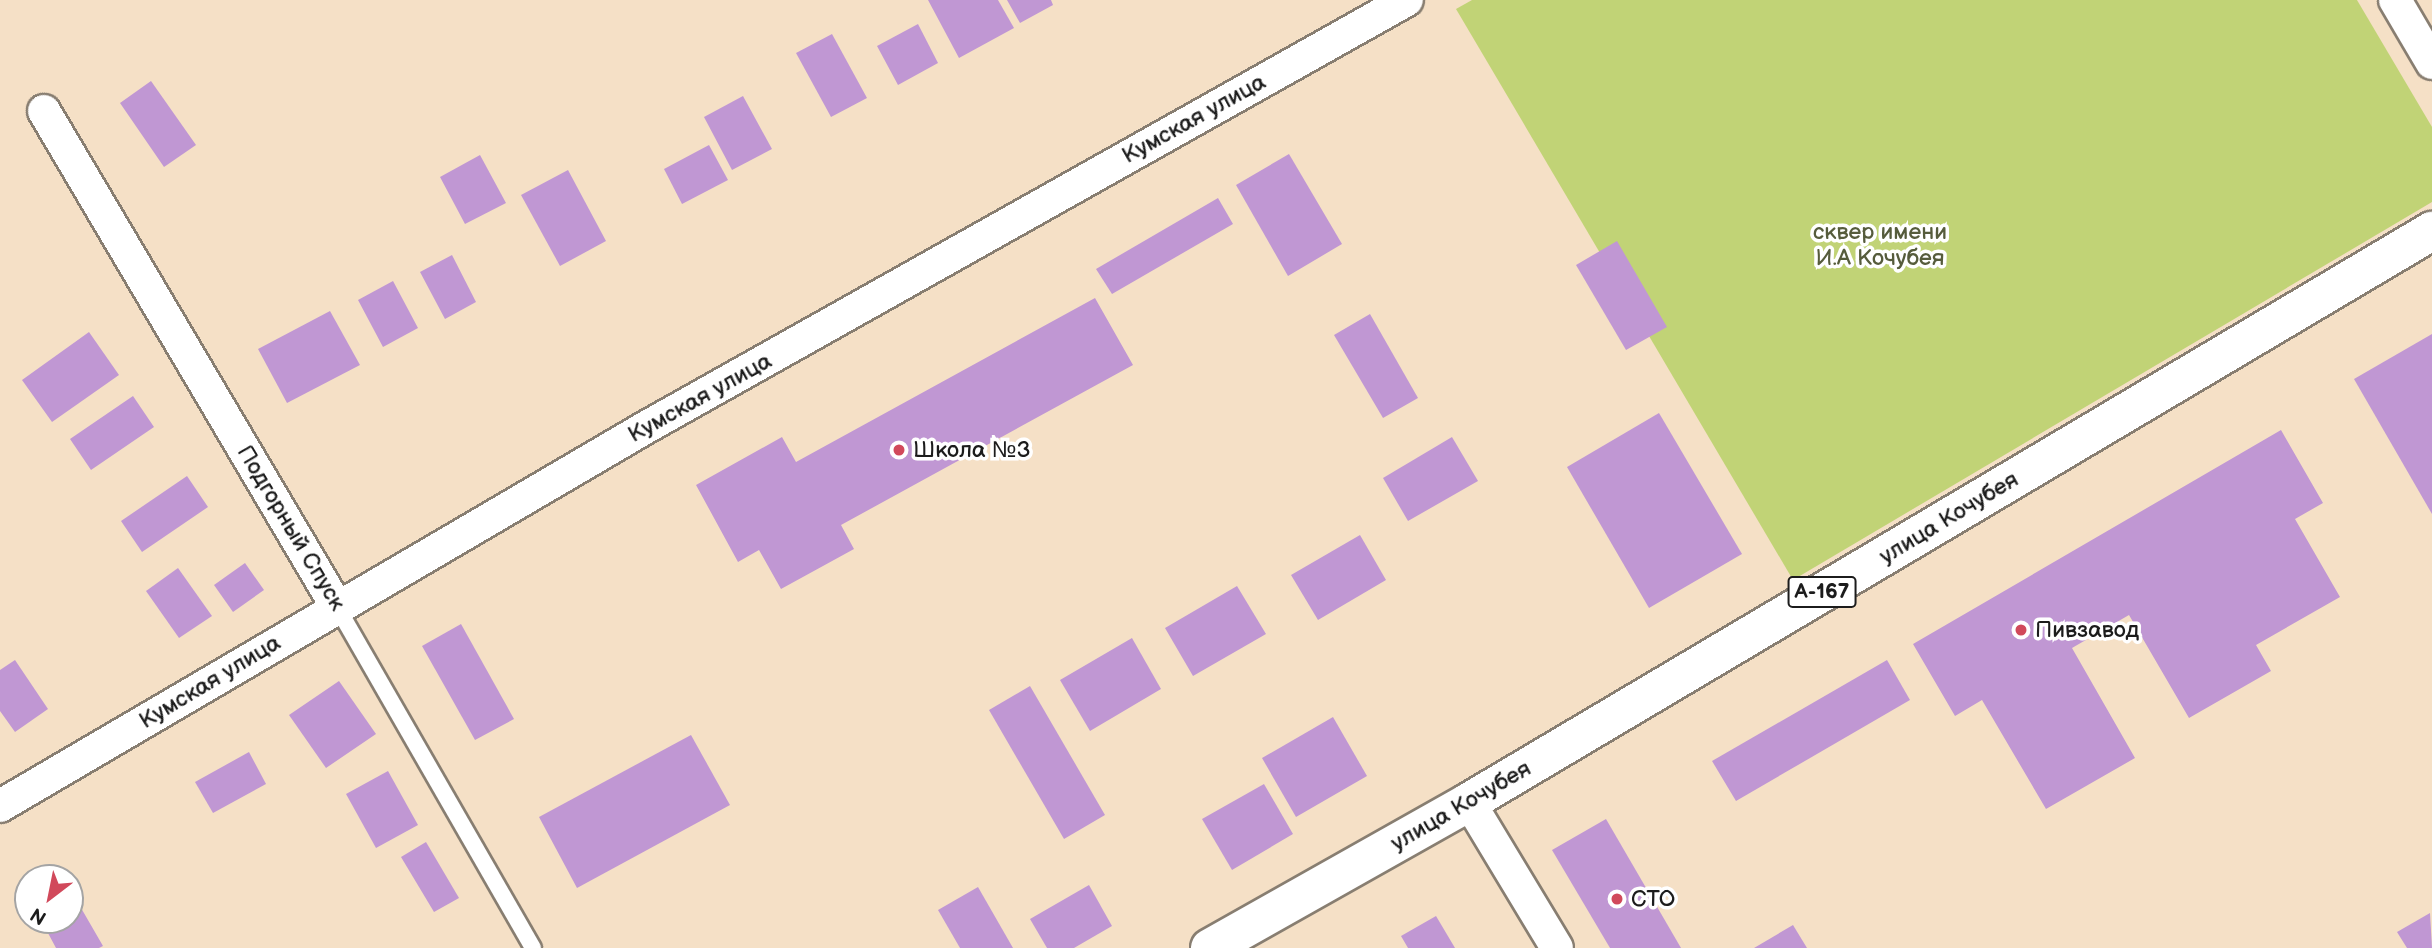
<!DOCTYPE html>
<html>
<head>
<meta charset="utf-8">
<style>
	body { margin:0 }
	#map { position:relative; width:2432px; height:948px; overflow:hidden; background:#f5e0c6; font-family:"Balsamiq Sans",sans-serif }
	div>[style] { position:absolute }
	.green>* { inset:0; background:#c1d376 }
	.building>* { inset:0; background:#c097d3 }
	.roads { filter:drop-shadow(2px 0 #887e71) drop-shadow(-2px 0 #887e71) drop-shadow(0 2px #887e71) drop-shadow(0 -2px #887e71) }
	.lane>* { height:16px; margin:-8px; padding:0 8px; transform-origin:8px; border-radius:8px; background:#fff }
	.street>* { height:32px; margin:-16px; padding:0 16px; transform-origin:16px; border-radius:16px; background:#fff }
	.primary>* { height:38px; margin:-19px; padding:0 19px; transform-origin:19px; border-radius:19px; background:#fff }
	.dots>* { width:19px; height:19px; translate:-50% -50%; box-sizing:border-box; border:4px solid #fff; border-radius:50% }
	span { translate:-50% -50%; white-space:nowrap; text-align:center; line-height:1.15; -webkit-text-stroke:7px #fff; paint-order:stroke }
	.shield-label span { padding:2px 5px; background:#fff; border:2px solid; border-radius:5px; -webkit-text-stroke-width:0 }
	.shield-label { font-size:21px; color:#1c1c1c; font-weight:700 }
	.street-label { font-size:23px; color:#1c1c1c }
	.park-label { font-size:23px; color:#565c3c }
	.poi-label { font-size:23px; color:#1c1c1c }
	.left { translate:0 -50%; text-align:left }
	.north { position:absolute; left:14px; top:864px; width:70px; height:70px; box-sizing:border-box; background:#fff; border:2px solid #a4a4a4; border-radius:50%; rotate:212deg; font-size:19px; font-weight:700; line-height:28px; text-align:center; color:#1c1c1c }
	.north::after { content:''; display:block; margin:auto; width:24px; height:32px; background:#d1495b; clip-path:polygon(50% 0,100% 100%,50% 72%,0 100%) }
</style>
</head>
<body>
<div id="map">
	<div class="green">
		<div style="clip-path:polygon(1472px 0,2357px 0,2432px 127px,2432px 202px,1793px 580px,1456px 9px)"></div>
	</div>
	<div class="building">
		<div style="clip-path:polygon(928px 0,998px 0,1014px 28px,959px 58px)"></div>
		<div style="clip-path:polygon(1007px 0,1051px 0,1053px 5px,1020px 23px)"></div>
		<div style="clip-path:polygon(918px 24px,938px 63px,898px 85px,877px 46px)"></div>
		<div style="clip-path:polygon(832px 34px,867px 98px,831px 117px,796px 53px)"></div>
		<div style="clip-path:polygon(151px 81px,196px 145px,164px 167px,120px 103px)"></div>
		<div style="clip-path:polygon(743px 96px,772px 149px,732px 170px,704px 117px)"></div>
		<div style="clip-path:polygon(709px 145px,728px 180px,682px 204px,664px 169px)"></div>
		<div style="clip-path:polygon(1289px 154px,1342px 244px,1288px 276px,1236px 185px)"></div>
		<div style="clip-path:polygon(480px 155px,506px 203px,465px 224px,440px 177px)"></div>
		<div style="clip-path:polygon(568px 170px,606px 241px,560px 266px,521px 195px)"></div>
		<div style="clip-path:polygon(1218px 198px,1233px 224px,1112px 294px,1096px 269px)"></div>
		<div style="clip-path:polygon(1617px 241px,1667px 327px,1626px 350px,1576px 265px)"></div>
		<div style="clip-path:polygon(452px 255px,476px 302px,445px 319px,420px 272px)"></div>
		<div style="clip-path:polygon(393px 281px,418px 328px,383px 347px,358px 300px)"></div>
		<div style="clip-path:polygon(1095px 298px,1133px 365px,841px 525px,854px 549px,781px 589px,759px 550px,738px 562px,696px 485px,782px 437px,796px 462px)"></div>
		<div style="clip-path:polygon(330px 311px,360px 365px,287px 403px,258px 349px)"></div>
		<div style="clip-path:polygon(1370px 314px,1418px 398px,1383px 418px,1334px 335px)"></div>
		<div style="clip-path:polygon(89px 332px,119px 375px,52px 422px,22px 380px)"></div>
		<div style="clip-path:polygon(2432px 334px,2432px 514px,2354px 379px)"></div>
		<div style="clip-path:polygon(133px 396px,154px 427px,91px 470px,70px 439px)"></div>
		<div style="clip-path:polygon(1659px 413px,1742px 554px,1649px 608px,1567px 467px)"></div>
		<div style="clip-path:polygon(2281px 430px,2323px 503px,2295px 519px,2340px 597px,2256px 645px,2271px 671px,2189px 718px,2129px 615px,2072px 648px,2135px 758px,2046px 809px,1982px 700px,1955px 716px,1913px 644px)"></div>
		<div style="clip-path:polygon(1452px 437px,1478px 481px,1408px 521px,1383px 478px)"></div>
		<div style="clip-path:polygon(187px 476px,208px 507px,142px 552px,121px 521px)"></div>
		<div style="clip-path:polygon(1360px 535px,1386px 580px,1318px 620px,1291px 575px)"></div>
		<div style="clip-path:polygon(245px 563px,264px 590px,233px 612px,214px 585px)"></div>
		<div style="clip-path:polygon(178px 568px,212px 616px,179px 638px,146px 591px)"></div>
		<div style="clip-path:polygon(1237px 586px,1266px 634px,1193px 676px,1165px 628px)"></div>
		<div style="clip-path:polygon(461px 624px,514px 719px,475px 740px,422px 646px)"></div>
		<div style="clip-path:polygon(1132px 638px,1161px 689px,1090px 731px,1060px 680px)"></div>
		<div style="clip-path:polygon(15px 660px,48px 709px,15px 732px,0 711px,0 670px)"></div>
		<div style="clip-path:polygon(1887px 660px,1910px 700px,1736px 801px,1712px 761px)"></div>
		<div style="clip-path:polygon(339px 681px,376px 734px,326px 768px,289px 715px)"></div>
		<div style="clip-path:polygon(1030px 686px,1105px 815px,1064px 839px,989px 710px)"></div>
		<div style="clip-path:polygon(1333px 717px,1367px 776px,1296px 817px,1262px 758px)"></div>
		<div style="clip-path:polygon(691px 735px,730px 805px,577px 888px,539px 817px)"></div>
		<div style="clip-path:polygon(249px 752px,266px 784px,213px 813px,195px 782px)"></div>
		<div style="clip-path:polygon(388px 771px,418px 825px,376px 848px,346px 794px)"></div>
		<div style="clip-path:polygon(1264px 784px,1293px 834px,1232px 870px,1202px 819px)"></div>
		<div style="clip-path:polygon(1606px 819px,1681px 948px,1610px 948px,1552px 850px)"></div>
		<div style="clip-path:polygon(426px 842px,459px 898px,434px 912px,401px 857px)"></div>
		<div style="clip-path:polygon(1089px 885px,1112px 926px,1074px 948px,1047px 948px,1030px 919px)"></div>
		<div style="clip-path:polygon(978px 887px,1013px 948px,960px 948px,938px 910px)"></div>
		<div style="clip-path:polygon(77px 901px,103px 946px,99px 948px,56px 948px,41px 920px,70px 920px,70px 904px)"></div>
		<div style="clip-path:polygon(2430px 913px,2432px 948px,2407px 948px,2397px 932px)"></div>
		<div style="clip-path:polygon(1436px 916px,1455px 948px,1408px 948px,1401px 936px)"></div>
		<div style="clip-path:polygon(1793px 925px,1807px 948px,1754px 948px)"></div>
	</div>
	<div class="roads">
		<div class="lane">
			<div style="left:337px;top:607px;width:393px;rotate:60.1deg"></div>
		</div>
		<div class="street">
			<div style="left:2395px;top:0;width:73px;rotate:59.6deg"></div>
			<div style="left:44px;top:111px;width:576px;rotate:59.43deg"></div>
			<div style="left:1469px;top:802px;width:170px;rotate:58.9deg"></div>
			<div style="left:0;top:806px;width:745px;rotate:-30.38deg"></div>
			<div style="left:643px;top:429px;width:876px;rotate:-29.32deg"></div>
		</div>
		<div class="primary">
			<div style="left:1210px;top:948px;width:297px;rotate:-29.4deg"></div>
			<div style="left:1469px;top:802px;width:1120px;rotate:-30.67deg"></div>
		</div>
	</div>
	<div class="dots">
		<div style="left:899px;top:450px;background:#d1495b"></div>
		<div style="left:2021px;top:630px;background:#d1495b"></div>
		<div style="left:1617px;top:899px;background:#d1495b"></div>
	</div>
	<div class="shield-label">
		<span style="left:1822px;top:592px">А-167</span>
	</div>
	<div class="street-label">
		<span style="left:1194px;top:119px;rotate:-29deg">Кумская улица</span>
		<span style="left:700px;top:398px;rotate:-29deg">Кумская улица</span>
		<span style="left:1949px;top:518px;rotate:-31deg">улица Кочубея</span>
		<span style="left:291px;top:528px;rotate:59deg">Подгорный Спуск</span>
		<span style="left:210px;top:682px;rotate:-31deg">Кумская улица</span>
		<span style="left:1461px;top:806px;rotate:-30deg">улица Кочубея</span>
	</div>
	<div class="park-label">
		<span style="left:1880px;top:245px">сквер имени<br>И.А Кочубея</span>
	</div>
	<div class="poi-label">
		<span class="left" style="left:913px;top:450px">Школа №3</span>
		<span class="left" style="left:2035px;top:630px">Пивзавод</span>
		<span class="left" style="left:1631px;top:899px">СТО</span>
	</div>
	<div class="north">N</div>
</div>
</body>
</html>
